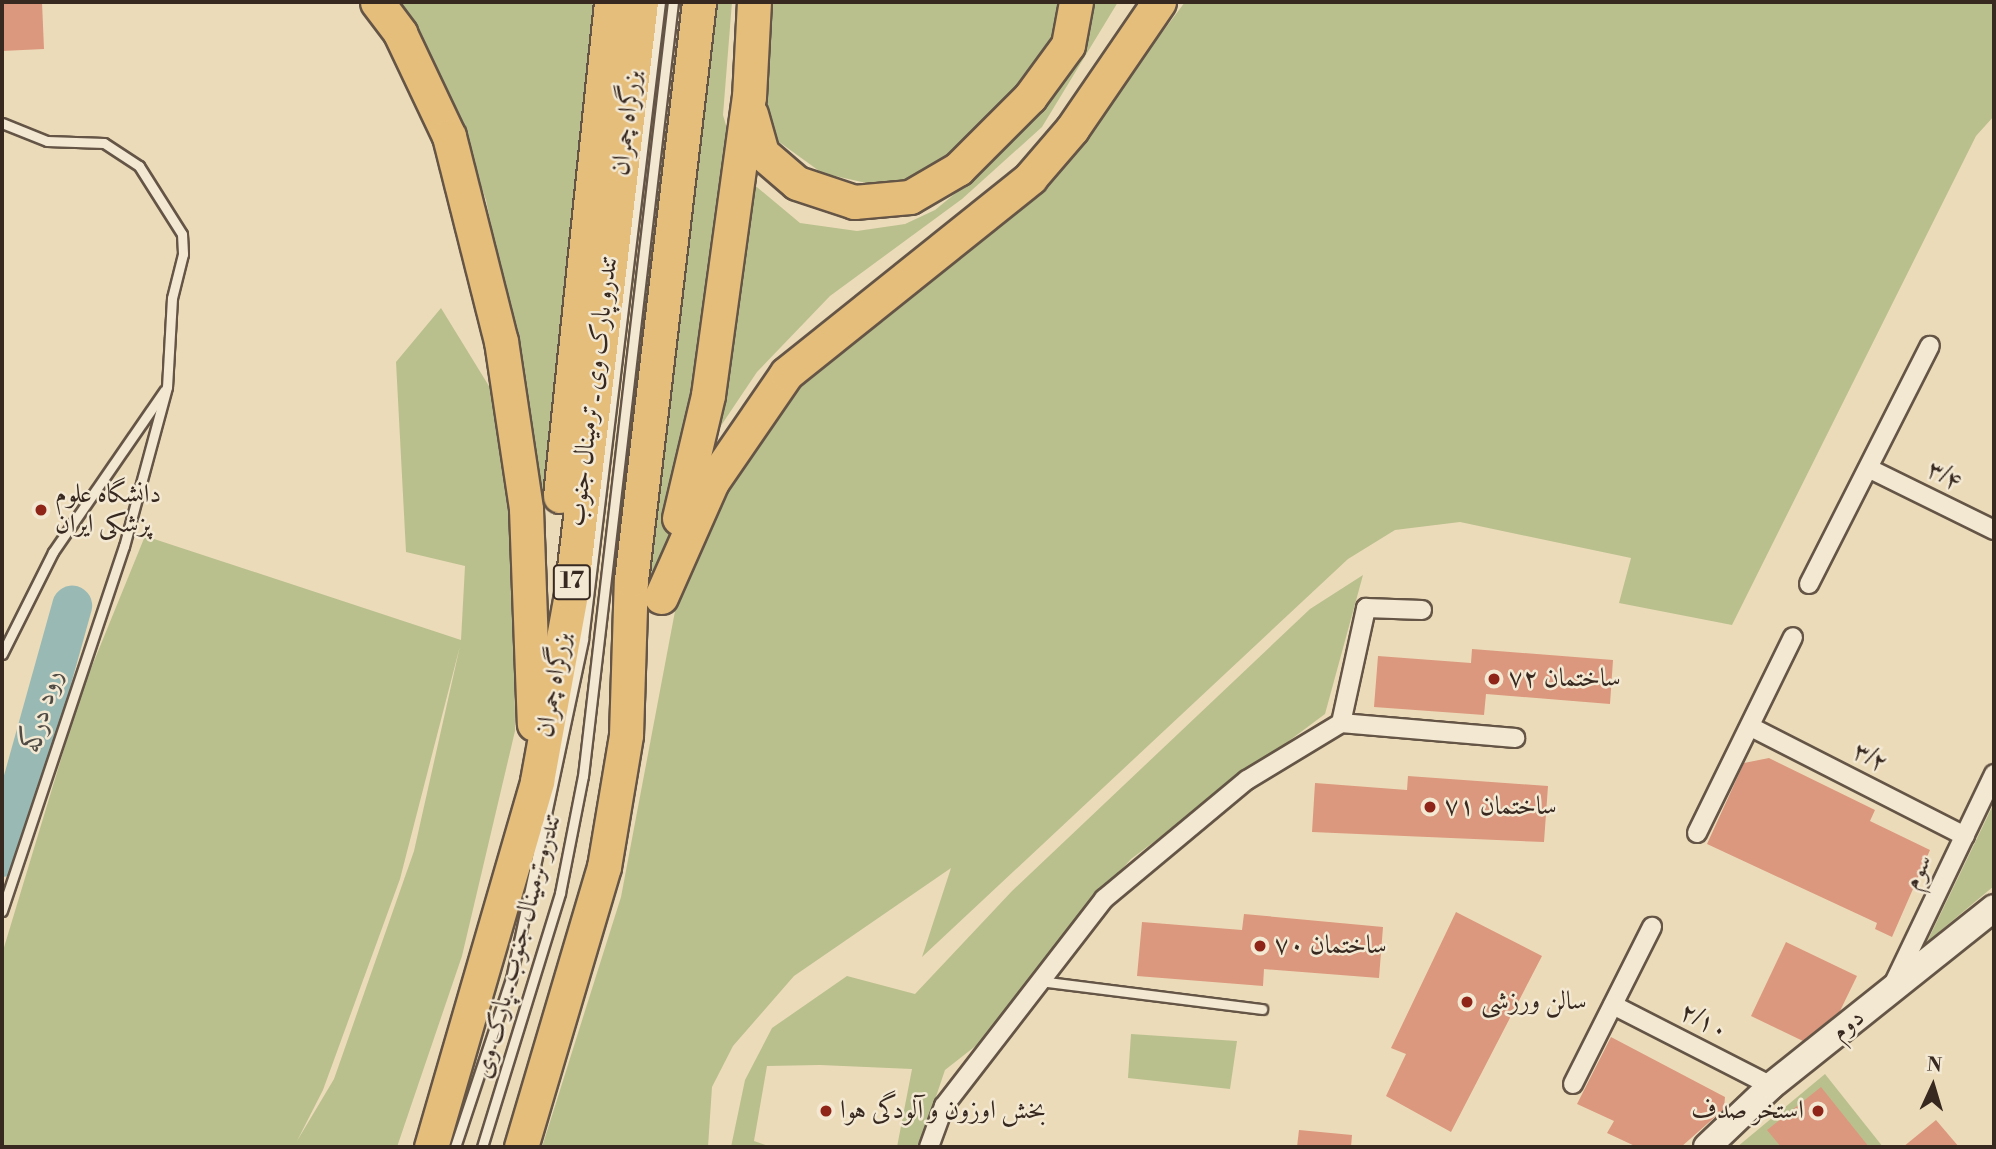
<!DOCTYPE html>
<html>
<head>
<meta charset="utf-8">
<style>
	body { margin:0 }
	#map { position:relative; width:1996px; height:1149px; overflow:hidden; background:#ecdbb9; font-family:"Libre Bodoni",Amiri,serif }
	div>[style] { position:absolute }
	.green>* { inset:0; background:#b9c08e }
	.river>* { height:40px; margin:-20px; padding:0 20px; transform-origin:20px; border-radius:20px; background:#99bab4 }
	.building>* { inset:0; background:#db987e }
	.roads { filter:drop-shadow(2px 0 #645546) drop-shadow(-2px 0 #645546) drop-shadow(0 2px #645546) drop-shadow(0 -2px #645546) }
	.lane>* { height:9px; margin:-4.5px; padding:0 4.5px; transform-origin:4.5px; border-radius:4.5px; background:#f3e8d2 }
	.street>* { height:18px; margin:-9px; padding:0 9px; transform-origin:9px; border-radius:9px; background:#f3e8d2 }
	.secondary>* { height:26px; margin:-13px; padding:0 13px; transform-origin:13px; border-radius:13px; background:#f3e8d2 }
	.highway>* { height:33px; margin:-16.5px; padding:0 16.5px; transform-origin:16.5px; border-radius:16.5px; background:#e6be7c }
	.dots>* { width:19px; height:19px; translate:-50% -50%; box-sizing:border-box; border:4px solid #f3e8d2; border-radius:50% }
	span { translate:-50% -50%; white-space:nowrap; text-align:center; line-height:1.15; -webkit-text-stroke:5px #f3e8d2; paint-order:stroke }
	.shield-label span { padding:2px 5px; background:#f3e8d2; border:2px solid; border-radius:5px; -webkit-text-stroke-width:0 }
	.shield-label { font-size:24px; color:#372820; font-weight:700 }
	.street-label { font-size:26px; color:#372820 }
	.poi-label { font-size:26px; color:#372820 }
	.left { translate:0 -50%; text-align:left }
	.right { translate:-100% -50%; text-align:right }
	.water-label { font-size:28px; color:#504c45; font-style:italic }
	.frame { position:absolute; inset:0; border:4px solid #372820; pointer-events:none }
	.north { position:absolute; left:1898px; top:1051px; width:70px; height:70px; -webkit-text-stroke:5px #f3e8d2; paint-order:stroke; rotate:4deg; font-size:19px; font-weight:700; line-height:28px; text-align:center; color:#372820 }
	.north::after { content:''; display:block; margin:auto; width:24px; height:32px; background:#372820; clip-path:polygon(50% 0,100% 100%,50% 72%,0 100%) }
</style>
</head>
<body>
<div id="map">
	<div class="green">
		<div style="clip-path:polygon(398px 2px,601px 2px,534px 586px,517px 353px,486px 200px,448px 93px)"></div>
		<div style="clip-path:polygon(718px 2px,732px 2px,723px 115px,740px 173px,800px 223px,857px 231px,905px 224px,935px 210px,990px 165px,1076px 57px,1090px 2px,1118px 2px,1042px 127px,962px 199px,830px 296px,757px 372px,712px 439px,644px 594px)"></div>
		<div style="clip-path:polygon(762px 2px,1061px 2px,1049px 50px,978px 134px,903px 184px,875px 185px,822px 173px,775px 139px,765px 120px)"></div>
		<div style="clip-path:polygon(1185px 2px,1994px 2px,1994px 116px,1976px 136px,1732px 625px,1619px 603px,1631px 558px,1460px 522px,1395px 530px,1348px 559px,922px 957px,951px 868px,794px 976px,733px 1046px,712px 1087px,708px 1147px,542px 1147px,621px 897px,679px 590px,731px 472px,796px 378px,1094px 123px)"></div>
		<div style="clip-path:polygon(evenodd,441px 308px,492px 391px,514px 527px,515px 731px,462px 956px,397px 1147px,2px 1147px,2px 954px,81px 693px,145px 536px,461px 640px,465px 566px,406px 552px,396px 362px,441px 308px,460px 646px,414px 851px,334px 1079px,297px 1141px,323px 1090px,400px 879px,460px 646px)"></div>
		<div style="clip-path:polygon(1363px 575px,1325px 714px,1131px 859px,1061px 937px,987px 1037px,945px 1070px,919px 1147px,897px 1147px,912px 1069px,820px 1065px,767px 1066px,754px 1141px,771px 1147px,731px 1147px,745px 1080px,772px 1028px,847px 976px,915px 994px,1012px 891px,1310px 609px)"></div>
		<div style="clip-path:polygon(1994px 803px,1994px 886px,1927px 942px)"></div>
		<div style="clip-path:polygon(1131px 1034px,1237px 1041px,1230px 1089px,1128px 1078px)"></div>
		<div style="clip-path:polygon(1825px 1074px,1883px 1147px,1737px 1147px)"></div>
	</div>
	<div class="river">
		<div style="left:2px;top:857px;width:261px;rotate:-74.4deg"></div>
	</div>
	<div class="building">
		<div style="clip-path:polygon(2px 2px,42px 2px,44px 49px,2px 51px)"></div>
		<div style="clip-path:polygon(1472px 649px,1613px 660px,1610px 704px,1486px 694px,1484px 715px,1374px 707px,1378px 656px,1471px 663px)"></div>
		<div style="clip-path:polygon(1769px 758px,1875px 810px,1870px 821px,1930px 850px,1892px 937px,1875px 929px,1877px 923px,1707px 844px,1744px 763px)"></div>
		<div style="clip-path:polygon(1408px 776px,1548px 786px,1544px 842px,1312px 832px,1315px 783px,1407px 790px)"></div>
		<div style="clip-path:polygon(1456px 912px,1542px 956px,1451px 1132px,1386px 1096px,1406px 1054px,1391px 1048px)"></div>
		<div style="clip-path:polygon(1244px 914px,1383px 927px,1379px 978px,1264px 969px,1263px 986px,1137px 976px,1142px 922px,1242px 930px)"></div>
		<div style="clip-path:polygon(1786px 942px,1857px 976px,1840px 1011px,1803px 1041px,1751px 1016px)"></div>
		<div style="clip-path:polygon(1611px 1037px,1725px 1097px,1724px 1109px,1681px 1147px,1637px 1147px,1607px 1133px,1614px 1121px,1577px 1104px)"></div>
		<div style="clip-path:polygon(1821px 1087px,1869px 1147px,1781px 1147px,1767px 1130px)"></div>
		<div style="clip-path:polygon(1936px 1120px,1959px 1147px,1903px 1147px)"></div>
		<div style="clip-path:polygon(1299px 1130px,1352px 1135px,1351px 1147px,1297px 1147px)"></div>
	</div>
	<div class="roads">
		<div class="lane">
			<div style="left:2px;top:123px;width:48px;rotate:21.8deg"></div>
			<div style="left:47px;top:141px;width:57px;rotate:2deg"></div>
			<div style="left:104px;top:143px;width:42px;rotate:33.3deg"></div>
			<div style="left:139px;top:166px;width:80px;rotate:57.7deg"></div>
			<div style="left:182px;top:234px;width:20px;rotate:87deg"></div>
			<div style="left:183px;top:254px;width:45px;rotate:104deg"></div>
			<div style="left:172px;top:298px;width:89px;rotate:93.2deg"></div>
			<div style="left:167px;top:387px;width:165px;rotate:105.1deg"></div>
			<div style="left:124px;top:546px;width:385px;rotate:108.5deg"></div>
			<div style="left:2px;top:654px;width:114px;rotate:-63.4deg"></div>
			<div style="left:53px;top:552px;width:196px;rotate:-55.4deg"></div>
			<div style="left:1040px;top:981px;width:224px;rotate:7.2deg"></div>
			<div style="left:455px;top:1147px;width:177px;rotate:-71.6deg"></div>
			<div style="left:511px;top:979px;width:348px;rotate:-78deg"></div>
			<div style="left:583px;top:639px;width:642px;rotate:-83.11deg"></div>
			<div style="left:482px;top:1147px;width:266px;rotate:-72.9deg"></div>
			<div style="left:560px;top:893px;width:119px;rotate:-78.9deg"></div>
			<div style="left:583px;top:776px;width:779px;rotate:-83.37deg"></div>
		</div>
		<div class="street">
			<div style="left:1870px;top:469px;width:138px;rotate:26.2deg"></div>
			<div style="left:1809px;top:584px;width:267px;rotate:-63.1deg"></div>
			<div style="left:1341px;top:723px;width:118px;rotate:-77.7deg"></div>
			<div style="left:1366px;top:608px;width:56px;rotate:2deg"></div>
			<div style="left:1751px;top:727px;width:240px;rotate:27deg"></div>
			<div style="left:1697px;top:833px;width:218px;rotate:-63.9deg"></div>
			<div style="left:1893px;top:985px;width:234px;rotate:-64.4deg"></div>
			<div style="left:1613px;top:1005px;width:178px;rotate:27.1deg"></div>
			<div style="left:1573px;top:1084px;width:176px;rotate:-63.3deg"></div>
			<div style="left:929px;top:1147px;width:44px;rotate:-69.9deg"></div>
			<div style="left:944px;top:1106px;width:262px;rotate:-52.3deg"></div>
			<div style="left:1104px;top:899px;width:186px;rotate:-39.8deg"></div>
			<div style="left:1247px;top:780px;width:110px;rotate:-31.2deg"></div>
			<div style="left:1341px;top:723px;width:175px;rotate:4.9deg"></div>
		</div>
		<div class="secondary">
			<div style="left:1707px;top:1147px;width:88px;rotate:-43.6deg"></div>
			<div style="left:1771px;top:1086px;width:285px;rotate:-38.6deg"></div>
		</div>
		<div class="highway">
			<div style="left:377px;top:2px;width:39px;rotate:53deg"></div>
			<div style="left:400px;top:33px;width:114px;rotate:64.6deg"></div>
			<div style="left:449px;top:136px;width:211px;rotate:75.8deg"></div>
			<div style="left:501px;top:341px;width:170px;rotate:81.5deg"></div>
			<div style="left:526px;top:509px;width:215px;rotate:87.9deg"></div>
			<div style="left:751px;top:114px;width:41px;rotate:74.2deg"></div>
			<div style="left:762px;top:153px;width:46px;rotate:40.6deg"></div>
			<div style="left:797px;top:183px;width:60px;rotate:18.4deg"></div>
			<div style="left:854px;top:202px;width:56px;rotate:-5.1deg"></div>
			<div style="left:910px;top:197px;width:56px;rotate:-30.3deg"></div>
			<div style="left:958px;top:169px;width:102px;rotate:-45deg"></div>
			<div style="left:1030px;top:97px;width:64px;rotate:-53.8deg"></div>
			<div style="left:1068px;top:45px;width:44px;rotate:-79.5deg"></div>
			<div style="left:560px;top:496px;width:497px;rotate:-84.1deg"></div>
			<div style="left:679px;top:518px;width:126px;rotate:-76.7deg"></div>
			<div style="left:708px;top:395px;width:301px;rotate:-82.2deg"></div>
			<div style="left:749px;top:97px;width:95px;rotate:-87deg"></div>
			<div style="left:661px;top:597px;width:126px;rotate:-66.1deg"></div>
			<div style="left:712px;top:482px;width:132px;rotate:-55.5deg"></div>
			<div style="left:787px;top:373px;width:312px;rotate:-38.7deg"></div>
			<div style="left:1030px;top:178px;width:65px;rotate:-49.4deg"></div>
			<div style="left:1072px;top:129px;width:154px;rotate:-55.6deg"></div>
			<div style="left:431px;top:1147px;width:381px;rotate:-73.8deg"></div>
			<div style="left:537px;top:781px;width:191px;rotate:-79.7deg"></div>
			<div style="left:571px;top:593px;width:595px;rotate:-83.25deg"></div>
			<div style="left:521px;top:1147px;width:292px;rotate:-73.5deg"></div>
			<div style="left:604px;top:867px;width:134px;rotate:-80.5deg"></div>
			<div style="left:626px;top:735px;width:155px;rotate:-88.2deg"></div>
			<div style="left:631px;top:580px;width:582px;rotate:-83.29deg"></div>
		</div>
	</div>
	<div class="dots">
		<div style="left:41px;top:510px;background:#8f2418"></div>
		<div style="left:1494px;top:679px;background:#8f2418"></div>
		<div style="left:1430px;top:807px;background:#8f2418"></div>
		<div style="left:1260px;top:946px;background:#8f2418"></div>
		<div style="left:1467px;top:1002px;background:#8f2418"></div>
		<div style="left:826px;top:1111px;background:#8f2418"></div>
		<div style="left:1818px;top:1111px;background:#8f2418"></div>
	</div>
	<div class="shield-label">
		<span style="left:572px;top:582px">17</span>
	</div>
	<div class="street-label">
		<span style="left:627px;top:123px;rotate:-83deg">بزرگراه چمران</span>
		<span style="left:593px;top:391px;rotate:-83deg">تندرو پارک وی ـ ترمینال جنوب</span>
		<span style="left:1944px;top:476px;rotate:26deg">۳/۴</span>
		<span style="left:554px;top:685px;rotate:-80deg">بزرگراه چمران</span>
		<span style="left:1870px;top:758px;rotate:27deg">۳/۲</span>
		<span style="left:1918px;top:872px;rotate:-64deg">سوم</span>
		<span style="left:518px;top:946px;rotate:-75deg">تندرو ترمینال جنوب ـ پارک وی</span>
		<span style="left:1704px;top:1022px;rotate:27deg">۲/۱۰</span>
		<span style="left:1848px;top:1025px;rotate:-38deg">دوم</span>
	</div>
	<div class="poi-label">
		<span class="left" style="left:55px;top:510px">دانشگاه علوم<br>پزشکی ایران</span>
		<span class="left" style="left:1508px;top:679px">ساختمان ۷۲</span>
		<span class="left" style="left:1444px;top:807px">ساختمان ۷۱</span>
		<span class="left" style="left:1274px;top:946px">ساختمان ۷۰</span>
		<span class="left" style="left:1481px;top:1002px">سالن ورزشی</span>
		<span class="left" style="left:840px;top:1111px">بخش اوزون و آلودگی هوا</span>
		<span class="right" style="left:1804px;top:1111px">استخر صدف</span>
	</div>
	<div class="water-label">
		<span style="left:42px;top:711px;rotate:-74deg">رود درکه</span>
	</div>
	<div class="frame"></div>
	<div class="north">N</div>
</div>
</body>
</html>
